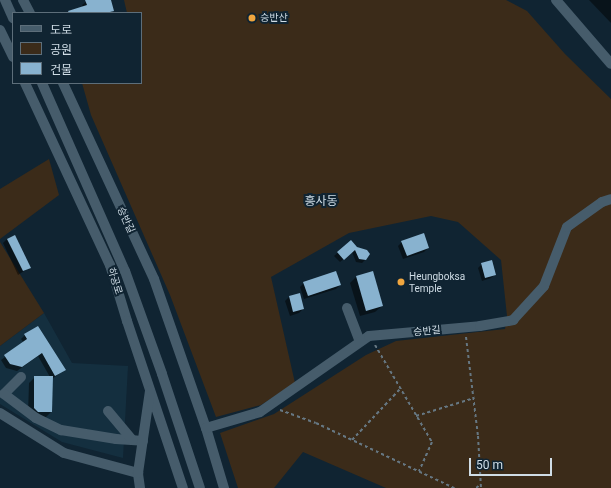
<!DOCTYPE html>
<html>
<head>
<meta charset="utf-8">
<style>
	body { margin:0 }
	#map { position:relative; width:611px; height:488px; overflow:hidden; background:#102432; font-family:Roboto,"Noto Sans KR",sans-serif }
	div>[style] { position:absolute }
	.built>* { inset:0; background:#142f3f }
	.green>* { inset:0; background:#3b2b19 }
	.shadow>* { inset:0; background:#0007 }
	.building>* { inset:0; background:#88b2cf }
	.path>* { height:2px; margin-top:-1px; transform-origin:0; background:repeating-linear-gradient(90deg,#667782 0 3px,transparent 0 6px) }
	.minor>* { height:10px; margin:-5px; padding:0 5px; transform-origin:5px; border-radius:5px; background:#465c6b }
	.dots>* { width:11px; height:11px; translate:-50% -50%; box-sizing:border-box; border:2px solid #102432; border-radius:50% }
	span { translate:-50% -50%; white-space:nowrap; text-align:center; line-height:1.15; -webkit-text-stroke:4px #102432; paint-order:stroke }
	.poi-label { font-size:10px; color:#d0dde6 }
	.left { translate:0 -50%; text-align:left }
	.street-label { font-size:10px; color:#d0dde6 }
	.quarter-label { font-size:12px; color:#d0dde6 }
	.legend { position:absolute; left:12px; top:12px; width:130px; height:72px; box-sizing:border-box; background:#102432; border:1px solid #5d6e7a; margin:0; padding:5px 7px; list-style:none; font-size:12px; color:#d0dde6 }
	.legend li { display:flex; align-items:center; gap:8px; height:20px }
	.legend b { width:20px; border:1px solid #5d6e7a }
	.scale { position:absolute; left:469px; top:458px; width:83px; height:18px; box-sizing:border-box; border:2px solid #d0dde6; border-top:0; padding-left:5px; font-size:12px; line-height:14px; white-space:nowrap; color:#d0dde6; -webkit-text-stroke:3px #102432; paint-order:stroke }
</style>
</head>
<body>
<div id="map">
	<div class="built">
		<div style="clip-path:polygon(44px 313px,72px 363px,128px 366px,123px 458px,62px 442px,0 404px,0 346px)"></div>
	</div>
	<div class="green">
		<div style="clip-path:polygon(124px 0,506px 0,527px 11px,565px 54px,611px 99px,611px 488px,386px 488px,303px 452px,274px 488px,238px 488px,220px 433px,274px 414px,366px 355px,396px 341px,505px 329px,507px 316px,501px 260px,458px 222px,431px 216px,349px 233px,271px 277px,295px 383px,261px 405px,216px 417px,170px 295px,91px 115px,82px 83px,141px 83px,141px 13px,127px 13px)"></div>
		<div style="clip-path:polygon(49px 159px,59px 195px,0 239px,0 189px)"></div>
		<div style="clip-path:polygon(0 242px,44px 313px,0 346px)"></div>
	</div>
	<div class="shadow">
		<div style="clip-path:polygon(92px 0,110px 0,113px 10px,111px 13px,79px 13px,83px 7px,82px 5px,86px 2px)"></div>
		<div style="clip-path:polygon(589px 0,611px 0,611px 23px)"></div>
		<div style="clip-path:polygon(7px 239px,30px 267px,18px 275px,3px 243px)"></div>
		<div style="clip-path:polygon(351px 241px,365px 260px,362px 263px,356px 262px,352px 252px,340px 262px,334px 256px)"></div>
		<div style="clip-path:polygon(402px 242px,428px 248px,424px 252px,403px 259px,398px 246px)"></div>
		<div style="clip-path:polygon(482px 264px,495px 274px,491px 278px,482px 281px,478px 268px)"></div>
		<div style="clip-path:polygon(356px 277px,382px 306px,375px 312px,360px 316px,350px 283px)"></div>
		<div style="clip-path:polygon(304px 283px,340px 285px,336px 289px,304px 299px,300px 287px)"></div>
		<div style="clip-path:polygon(289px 297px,303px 309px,299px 313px,290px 316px,285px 301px)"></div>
		<div style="clip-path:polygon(25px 335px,64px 370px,52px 379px,51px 412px,45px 418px,28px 414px,29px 383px,35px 377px,50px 377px,38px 356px,17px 371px,6px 368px,1px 360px,24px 343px,21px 339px)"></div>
	</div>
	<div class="building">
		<div style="clip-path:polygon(85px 0,111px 0,114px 11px,106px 13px,69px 13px,68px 11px,87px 5px)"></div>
		<div style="clip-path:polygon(424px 233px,429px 248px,407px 256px,401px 241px)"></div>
		<div style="clip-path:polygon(15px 235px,31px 268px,23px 271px,7px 239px)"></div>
		<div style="clip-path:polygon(351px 240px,357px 247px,367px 250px,370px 254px,366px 260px,359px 259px,355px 250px,344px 260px,337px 252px)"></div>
		<div style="clip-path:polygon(492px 260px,496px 275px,485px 278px,481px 263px)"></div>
		<div style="clip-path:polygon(336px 271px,341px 285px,308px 296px,303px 282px)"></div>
		<div style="clip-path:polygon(373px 271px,383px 306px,366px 311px,356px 276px)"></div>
		<div style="clip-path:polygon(300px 293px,304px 309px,293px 312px,289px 296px)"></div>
		<div style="clip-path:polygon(38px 326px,66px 370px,55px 376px,42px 353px,22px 367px,10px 364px,4px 355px,27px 339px,24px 334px)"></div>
		<div style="clip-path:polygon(34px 376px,53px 376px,52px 412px,38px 412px,34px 408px)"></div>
	</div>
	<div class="path">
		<div style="left:466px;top:337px;width:100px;rotate:83.1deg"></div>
		<div style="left:478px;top:436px;width:52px;rotate:86.7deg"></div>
		<div style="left:375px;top:345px;width:113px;rotate:59.6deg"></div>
		<div style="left:432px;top:442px;width:32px;rotate:114deg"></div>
		<div style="left:280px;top:410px;width:38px;rotate:20deg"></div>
		<div style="left:316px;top:423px;width:153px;rotate:25.2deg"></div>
		<div style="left:416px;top:416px;width:61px;rotate:-17.2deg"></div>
		<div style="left:352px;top:440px;width:70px;rotate:-46.7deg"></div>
		<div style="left:476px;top:488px;width:6px;rotate:-39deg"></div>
	</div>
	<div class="minor">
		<div style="left:5px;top:0;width:20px;rotate:66deg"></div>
		<div style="left:23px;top:0;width:15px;rotate:62deg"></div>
		<div style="left:556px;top:0;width:84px;rotate:49.3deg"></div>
		<div style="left:0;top:30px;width:30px;rotate:64deg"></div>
		<div style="left:25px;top:83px;width:201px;rotate:65deg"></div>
		<div style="left:110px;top:265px;width:59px;rotate:73.1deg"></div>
		<div style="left:127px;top:321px;width:176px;rotate:71.5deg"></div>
		<div style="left:42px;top:83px;width:206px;rotate:66.2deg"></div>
		<div style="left:125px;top:271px;width:109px;rotate:70.2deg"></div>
		<div style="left:162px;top:374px;width:120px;rotate:71.6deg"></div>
		<div style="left:63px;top:83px;width:216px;rotate:65.1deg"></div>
		<div style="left:154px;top:279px;width:158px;rotate:70.8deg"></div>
		<div style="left:206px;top:428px;width:63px;rotate:73.3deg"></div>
		<div style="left:347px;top:308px;width:36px;rotate:69deg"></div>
		<div style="left:21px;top:377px;width:24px;rotate:135deg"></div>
		<div style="left:4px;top:394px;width:40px;rotate:37deg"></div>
		<div style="left:36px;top:418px;width:28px;rotate:26deg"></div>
		<div style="left:61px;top:430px;width:56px;rotate:9.3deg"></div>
		<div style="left:116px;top:439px;width:27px;rotate:4deg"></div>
		<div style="left:108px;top:411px;width:38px;rotate:50deg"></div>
		<div style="left:0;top:413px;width:75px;rotate:32deg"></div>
		<div style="left:64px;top:453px;width:77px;rotate:15.1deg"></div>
		<div style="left:206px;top:428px;width:56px;rotate:-16.5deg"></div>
		<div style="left:260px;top:412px;width:133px;rotate:-34.9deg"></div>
		<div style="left:369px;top:336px;width:111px;rotate:-5.1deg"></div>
		<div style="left:480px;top:326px;width:34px;rotate:-10deg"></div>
		<div style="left:513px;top:320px;width:46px;rotate:-47.6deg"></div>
		<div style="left:544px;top:286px;width:63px;rotate:-68.7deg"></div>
		<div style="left:567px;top:227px;width:43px;rotate:-35.5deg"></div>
		<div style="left:602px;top:202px;width:9px;rotate:-18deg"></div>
		<div style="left:140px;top:488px;width:15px;rotate:-98deg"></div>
		<div style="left:138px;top:473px;width:83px;rotate:-81.7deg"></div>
	</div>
	<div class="dots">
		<div style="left:252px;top:18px;background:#f0a63f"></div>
		<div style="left:401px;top:282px;background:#f0a63f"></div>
	</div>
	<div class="poi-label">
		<span class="left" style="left:260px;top:18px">승반산</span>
		<span class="left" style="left:409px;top:282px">Heungboksa<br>Temple</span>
	</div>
	<div class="street-label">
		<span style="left:126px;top:220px;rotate:65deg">승반길</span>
		<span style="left:115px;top:281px;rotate:73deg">하공로</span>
		<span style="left:427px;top:331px;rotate:-5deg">승반길</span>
	</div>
	<div class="quarter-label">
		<span style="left:321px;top:202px">흥사동</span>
	</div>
	<ul class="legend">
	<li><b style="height:5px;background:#465c6b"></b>도로</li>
	<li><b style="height:11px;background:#3b2b19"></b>공원</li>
	<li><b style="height:11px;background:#88b2cf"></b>건물</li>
	</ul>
	<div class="scale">50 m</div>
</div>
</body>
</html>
